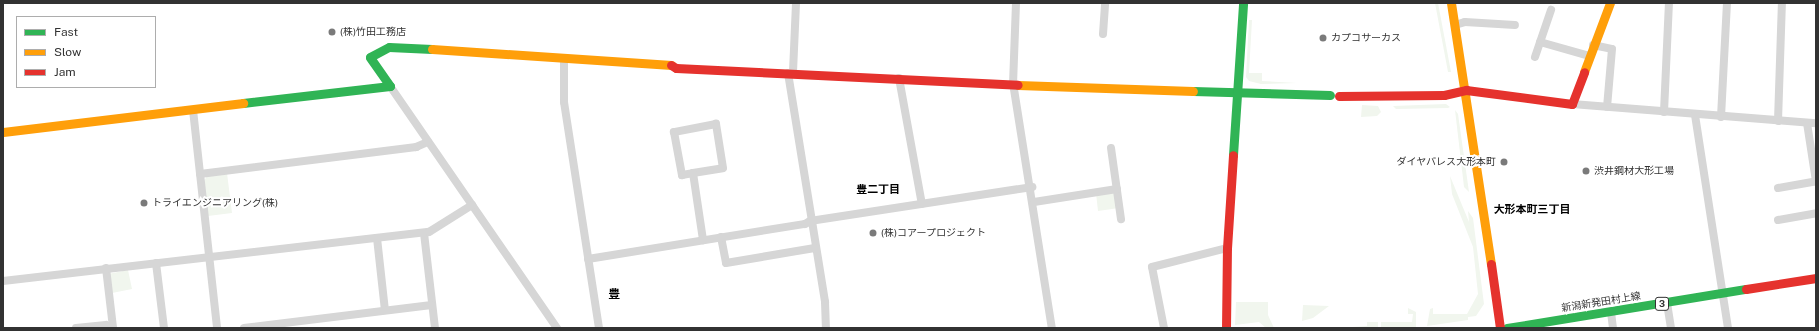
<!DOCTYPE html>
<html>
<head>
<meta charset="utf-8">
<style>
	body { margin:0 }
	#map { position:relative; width:1819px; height:331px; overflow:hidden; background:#fff; font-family:"Public Sans","Noto Sans JP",sans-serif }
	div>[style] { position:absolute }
	.green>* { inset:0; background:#f1f6ee }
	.street>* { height:8px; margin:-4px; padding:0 4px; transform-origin:4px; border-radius:4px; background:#d6d6d6 }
	.fast>* { height:9px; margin:-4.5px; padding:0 4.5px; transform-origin:4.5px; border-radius:4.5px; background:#30b455 }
	.slow>* { height:9px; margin:-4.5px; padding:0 4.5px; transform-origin:4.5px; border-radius:4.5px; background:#ff9f0a }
	.jam>* { height:9px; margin:-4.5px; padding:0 4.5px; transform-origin:4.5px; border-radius:4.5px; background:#e5322d }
	.dots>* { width:11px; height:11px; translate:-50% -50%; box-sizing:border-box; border:2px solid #fff; border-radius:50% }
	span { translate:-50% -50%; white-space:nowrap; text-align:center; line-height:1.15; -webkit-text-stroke:4px #fff; paint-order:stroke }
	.shield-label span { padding:1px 3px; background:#fff; border:1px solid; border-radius:3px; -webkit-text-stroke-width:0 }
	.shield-label { font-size:9px; color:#323232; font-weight:700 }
	.poi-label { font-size:10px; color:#323232 }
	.left { translate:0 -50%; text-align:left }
	.right { translate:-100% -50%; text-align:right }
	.street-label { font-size:10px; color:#323232 }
	.neighbourhood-label { font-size:11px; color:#000; font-weight:700 }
	.quarter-label { font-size:12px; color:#000; font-weight:700 }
	.frame { position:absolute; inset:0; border:4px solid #323232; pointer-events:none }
	.legend { position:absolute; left:16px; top:16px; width:140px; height:72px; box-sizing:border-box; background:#fff; border:1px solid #adadad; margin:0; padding:5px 7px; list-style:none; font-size:12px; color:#323232 }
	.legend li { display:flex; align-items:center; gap:8px; height:20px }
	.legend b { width:20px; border:1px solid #adadad }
</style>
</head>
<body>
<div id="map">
	<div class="green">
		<div style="clip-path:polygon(1435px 3px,1438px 3px,1451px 72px,1448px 72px)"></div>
		<div style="clip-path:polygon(1249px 20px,1252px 20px,1249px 73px,1262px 73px,1262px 81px,1297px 83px,1261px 84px,1249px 81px,1246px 77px)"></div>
		<div style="clip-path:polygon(1446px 104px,1450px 107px,1448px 108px,1396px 109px,1393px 106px)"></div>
		<div style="clip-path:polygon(1362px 105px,1378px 106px,1381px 112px,1377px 116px,1361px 117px)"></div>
		<div style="clip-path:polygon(1455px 110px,1458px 114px,1469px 192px,1464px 187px)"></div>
		<div style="clip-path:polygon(227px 173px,232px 213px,208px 216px,204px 181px,207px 176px)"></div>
		<div style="clip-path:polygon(1450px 176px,1469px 222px,1468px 211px,1473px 218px,1484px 304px,1476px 316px,1468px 317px,1468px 320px,1427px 326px,1430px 309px,1433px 308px,1433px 314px,1467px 314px,1478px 294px,1473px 247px,1452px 194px)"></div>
		<div style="clip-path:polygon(1116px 190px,1119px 208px,1098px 211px,1096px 193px)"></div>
		<div style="clip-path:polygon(128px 270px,132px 289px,112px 293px,108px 274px)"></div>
		<div style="clip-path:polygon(1236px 302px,1268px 302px,1268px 315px,1274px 328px,1266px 328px,1259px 322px,1235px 325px)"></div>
		<div style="clip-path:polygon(1303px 305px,1329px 306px,1313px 318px,1302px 321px)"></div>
		<div style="clip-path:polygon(1408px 308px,1416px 312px,1416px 327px,1381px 328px,1381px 322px,1412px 322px,1413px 314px,1408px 314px)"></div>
		<div style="clip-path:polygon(1367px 322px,1378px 322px,1378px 328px,1337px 328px,1367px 326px)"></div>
	</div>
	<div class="street">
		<div style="left:1016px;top:3px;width:80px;rotate:92.1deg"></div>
		<div style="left:1013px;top:83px;width:248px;rotate:81deg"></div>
		<div style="left:1455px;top:25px;width:10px;rotate:-17deg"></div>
		<div style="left:1465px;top:22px;width:50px;rotate:3.4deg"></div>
		<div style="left:1103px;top:34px;width:31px;rotate:-86deg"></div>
		<div style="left:1540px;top:42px;width:51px;rotate:15.9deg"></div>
		<div style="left:1593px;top:45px;width:19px;rotate:12deg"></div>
		<div style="left:1612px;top:49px;width:58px;rotate:94.9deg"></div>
		<div style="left:1535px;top:57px;width:50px;rotate:-71.2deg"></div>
		<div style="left:564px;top:59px;width:43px;rotate:90deg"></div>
		<div style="left:564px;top:102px;width:229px;rotate:81.2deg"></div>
		<div style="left:793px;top:72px;width:69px;rotate:-87.5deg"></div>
		<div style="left:788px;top:73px;width:232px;rotate:80.8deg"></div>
		<div style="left:825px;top:302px;width:26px;rotate:88deg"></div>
		<div style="left:899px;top:78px;width:128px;rotate:79.7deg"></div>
		<div style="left:390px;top:86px;width:294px;rotate:55.4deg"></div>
		<div style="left:1572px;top:104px;width:245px;rotate:4.5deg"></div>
		<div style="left:193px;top:110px;width:219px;rotate:83.7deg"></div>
		<div style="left:1664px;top:112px;width:109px;rotate:-87.4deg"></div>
		<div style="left:1695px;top:115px;width:216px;rotate:81.2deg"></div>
		<div style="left:1721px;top:117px;width:114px;rotate:-87deg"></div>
		<div style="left:1778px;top:121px;width:118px;rotate:-88.1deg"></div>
		<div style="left:1807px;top:123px;width:59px;rotate:81.2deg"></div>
		<div style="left:1111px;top:148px;width:72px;rotate:82deg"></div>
		<div style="left:693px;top:173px;width:30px;rotate:-9deg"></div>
		<div style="left:723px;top:168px;width:45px;rotate:-99deg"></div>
		<div style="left:716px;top:124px;width:43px;rotate:169.2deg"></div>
		<div style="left:674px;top:132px;width:44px;rotate:79.5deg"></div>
		<div style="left:682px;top:175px;width:11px;rotate:-10deg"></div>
		<div style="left:693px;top:173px;width:68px;rotate:81.5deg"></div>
		<div style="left:200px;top:174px;width:218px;rotate:-7.1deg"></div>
		<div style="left:416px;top:147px;width:13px;rotate:-23deg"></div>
		<div style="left:1778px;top:188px;width:39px;rotate:-10deg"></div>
		<div style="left:1034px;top:202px;width:84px;rotate:-8.9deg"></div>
		<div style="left:1778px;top:220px;width:39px;rotate:-10deg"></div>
		<div style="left:424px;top:233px;width:96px;rotate:83.4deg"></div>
		<div style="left:721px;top:237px;width:26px;rotate:79deg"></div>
		<div style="left:726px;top:263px;width:90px;rotate:-9.6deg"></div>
		<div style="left:377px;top:238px;width:72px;rotate:83.7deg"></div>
		<div style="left:588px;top:259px;width:220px;rotate:-9.2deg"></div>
		<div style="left:805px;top:224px;width:6px;rotate:-31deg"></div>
		<div style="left:810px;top:221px;width:225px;rotate:-8.7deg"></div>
		<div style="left:156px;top:263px;width:65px;rotate:83deg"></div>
		<div style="left:106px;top:268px;width:60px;rotate:83.3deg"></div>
		<div style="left:3px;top:281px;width:429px;rotate:-6.6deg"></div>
		<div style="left:429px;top:232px;width:51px;rotate:-32.1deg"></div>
		<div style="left:1667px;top:303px;width:25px;rotate:81deg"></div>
		<div style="left:1611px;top:312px;width:16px;rotate:83deg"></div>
		<div style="left:76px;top:328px;width:30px;rotate:-6deg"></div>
		<div style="left:244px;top:328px;width:189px;rotate:-7deg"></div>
		<div style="left:1164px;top:328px;width:62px;rotate:-101.1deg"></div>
		<div style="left:1152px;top:267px;width:77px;rotate:-14.2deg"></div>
	</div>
	<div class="fast">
		<div style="left:1193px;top:91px;width:137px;rotate:1.7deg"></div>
		<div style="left:243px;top:103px;width:148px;rotate:-6.6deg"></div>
		<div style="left:390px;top:86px;width:35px;rotate:-125deg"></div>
		<div style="left:370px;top:57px;width:21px;rotate:-28deg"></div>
		<div style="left:389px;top:47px;width:43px;rotate:2.7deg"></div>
		<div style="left:1233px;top:155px;width:152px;rotate:-86.2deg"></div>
		<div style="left:1507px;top:328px;width:242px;rotate:-9.3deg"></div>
	</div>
	<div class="slow">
		<div style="left:1451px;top:3px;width:264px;rotate:81.3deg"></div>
		<div style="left:432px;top:49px;width:240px;rotate:3.8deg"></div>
		<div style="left:1584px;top:72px;width:74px;rotate:-69.4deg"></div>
		<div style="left:1018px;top:85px;width:175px;rotate:2deg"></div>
		<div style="left:3px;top:132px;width:242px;rotate:-6.9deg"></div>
	</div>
	<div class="jam">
		<div style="left:671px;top:65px;width:6px;rotate:31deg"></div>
		<div style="left:676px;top:68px;width:342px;rotate:2.8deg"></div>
		<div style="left:1339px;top:96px;width:105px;rotate:-0.5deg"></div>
		<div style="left:1444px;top:95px;width:23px;rotate:-13deg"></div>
		<div style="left:1466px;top:90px;width:107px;rotate:7.5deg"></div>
		<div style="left:1572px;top:104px;width:34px;rotate:-69deg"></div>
		<div style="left:1491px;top:264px;width:65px;rotate:82deg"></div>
		<div style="left:1746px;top:289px;width:71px;rotate:-8.9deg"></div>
		<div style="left:1226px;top:328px;width:80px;rotate:-89.3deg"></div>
		<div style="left:1227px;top:248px;width:93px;rotate:-86.3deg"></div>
	</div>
	<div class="dots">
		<div style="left:332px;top:32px;background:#7a7a7a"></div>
		<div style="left:1323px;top:38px;background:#7a7a7a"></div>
		<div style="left:1504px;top:162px;background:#7a7a7a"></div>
		<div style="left:1586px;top:171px;background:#7a7a7a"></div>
		<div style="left:144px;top:203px;background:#7a7a7a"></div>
		<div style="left:873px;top:233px;background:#7a7a7a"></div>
	</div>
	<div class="shield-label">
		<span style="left:1662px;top:304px">3</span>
	</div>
	<div class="poi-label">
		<span class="left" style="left:340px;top:32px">(株)竹田工務店</span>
		<span class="left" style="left:1331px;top:38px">カプコサーカス</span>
		<span class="right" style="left:1496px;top:162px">ダイヤパレス大形本町</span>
		<span class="left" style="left:1594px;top:171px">渋井鋼材大形工場</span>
		<span class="left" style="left:152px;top:203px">トライエンジニアリング(株)</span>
		<span class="left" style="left:881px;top:233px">(株)コアープロジェクト</span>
	</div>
	<div class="street-label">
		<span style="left:1601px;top:302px;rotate:-9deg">新潟新発田村上線</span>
	</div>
	<div class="neighbourhood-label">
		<span style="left:878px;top:189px">豊二丁目</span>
		<span style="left:1532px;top:209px">大形本町三丁目</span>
	</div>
	<div class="quarter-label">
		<span style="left:614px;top:295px">豊</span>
	</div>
	<div class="frame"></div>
	<ul class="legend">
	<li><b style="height:5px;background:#30b455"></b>Fast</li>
	<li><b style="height:5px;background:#ff9f0a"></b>Slow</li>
	<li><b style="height:5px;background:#e5322d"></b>Jam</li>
	</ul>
</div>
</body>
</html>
